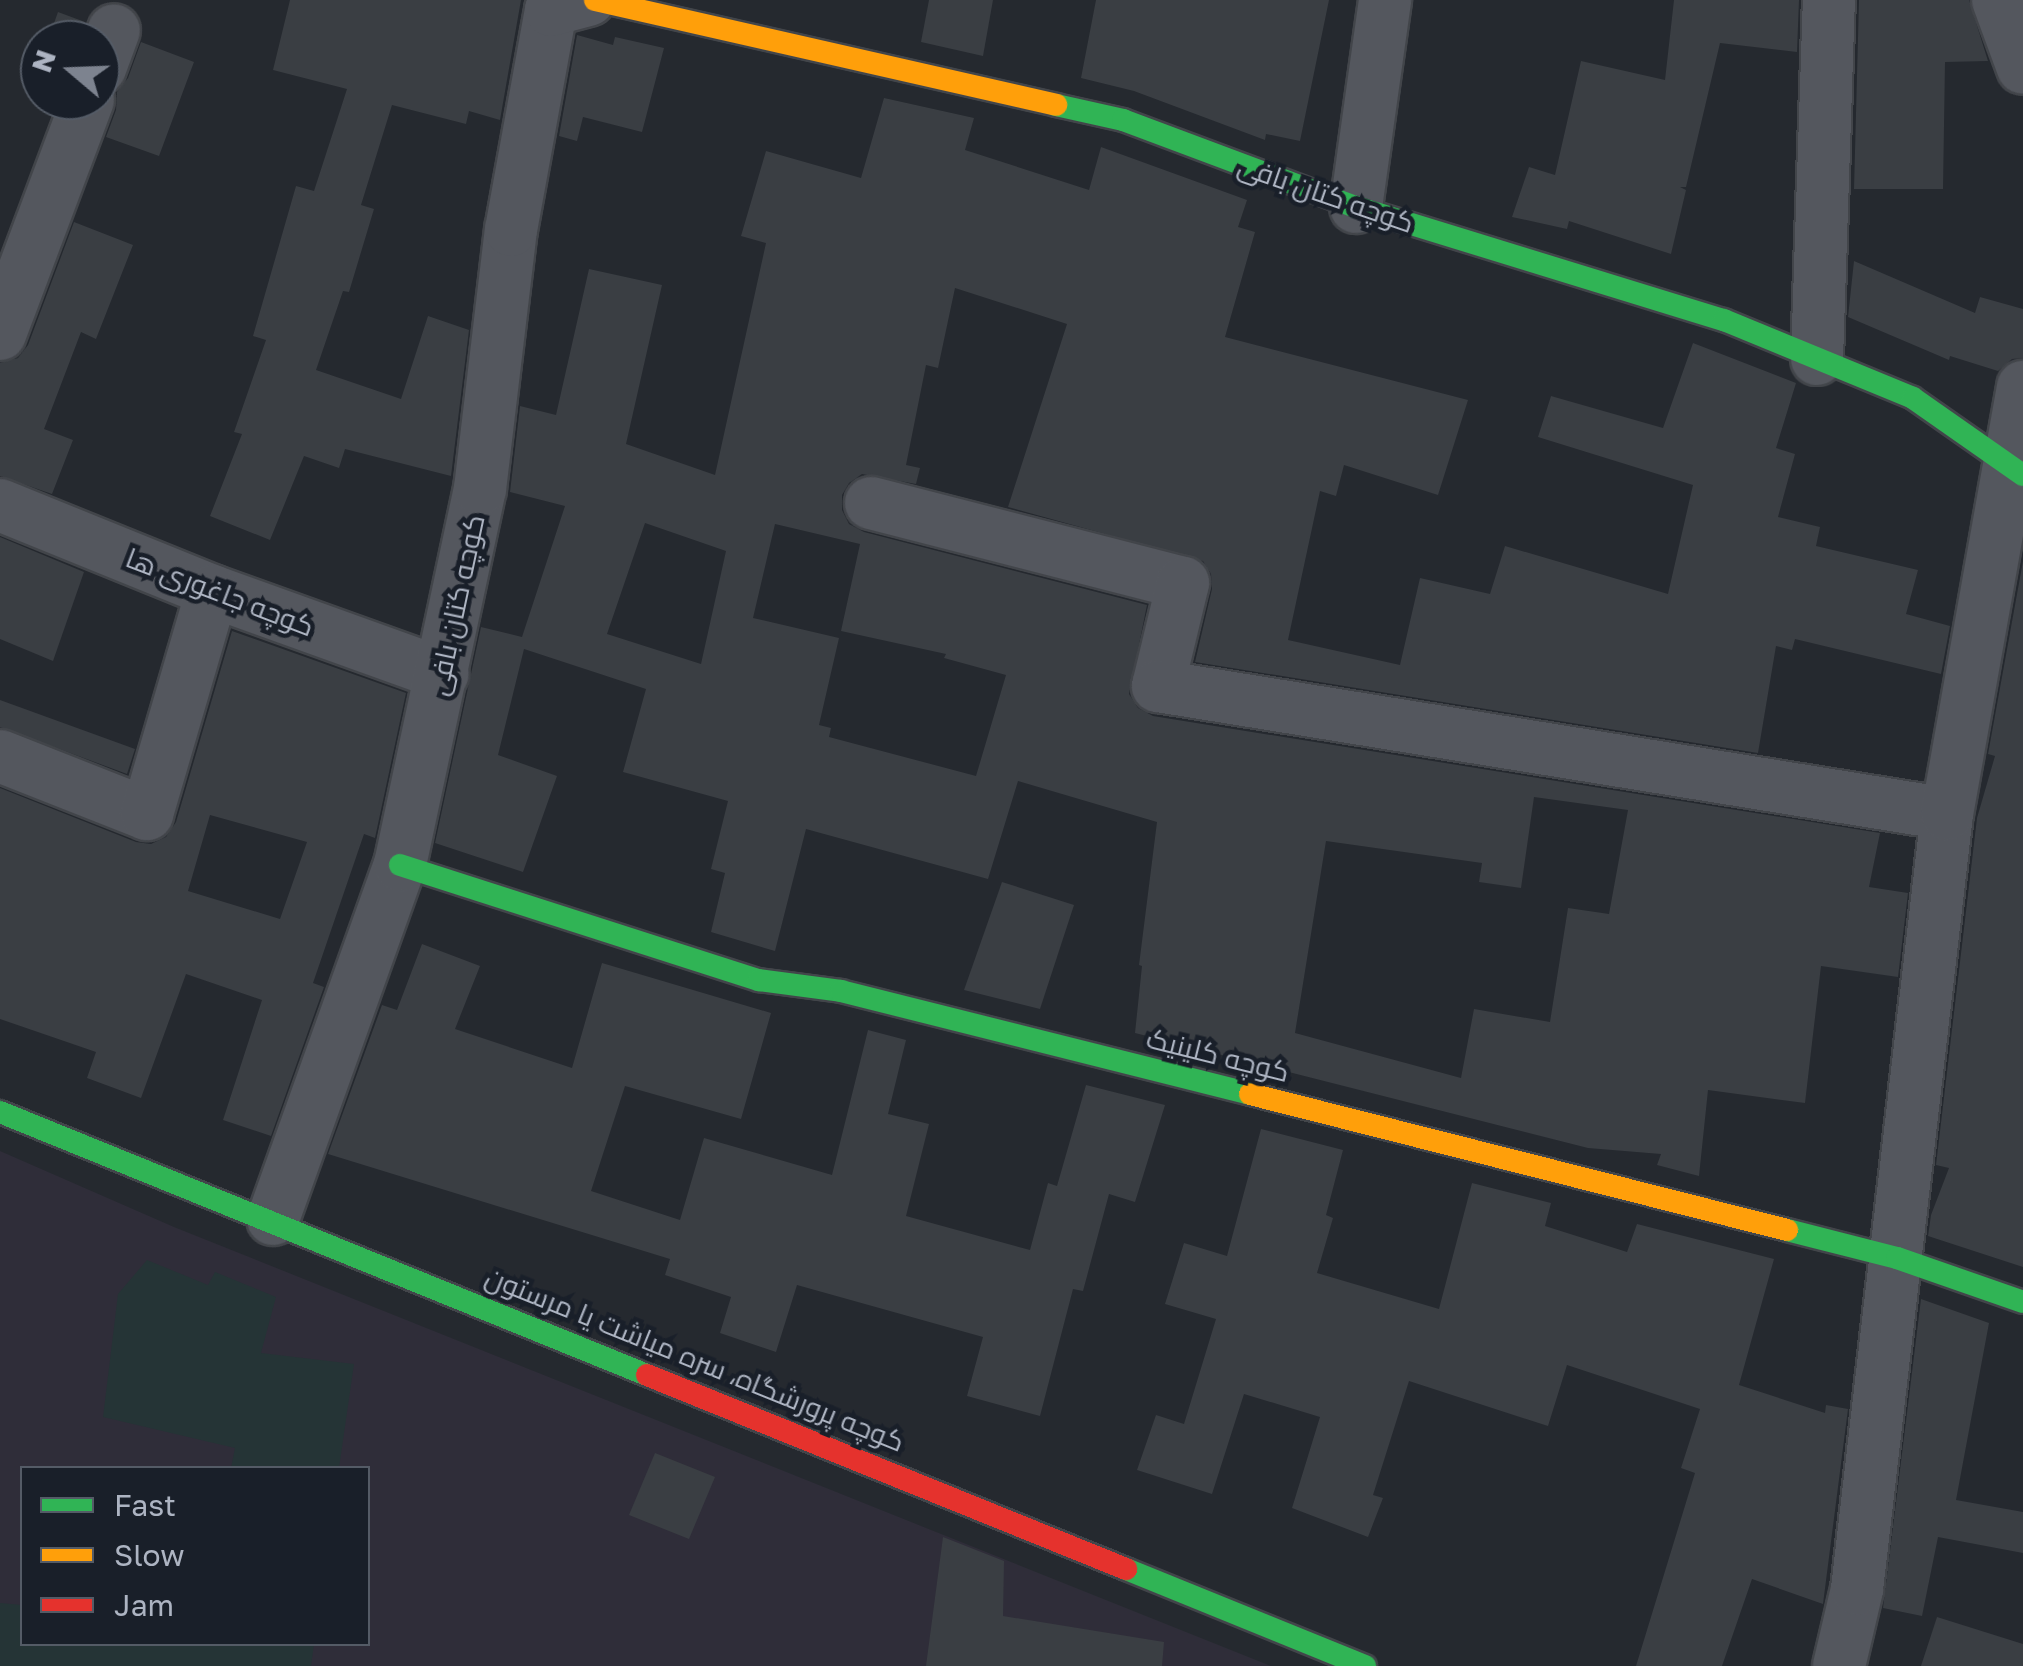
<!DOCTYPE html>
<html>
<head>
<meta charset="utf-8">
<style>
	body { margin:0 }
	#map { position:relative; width:2023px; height:1666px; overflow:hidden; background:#25292f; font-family:"Golos Text",Cairo,sans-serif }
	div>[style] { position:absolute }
	.medical>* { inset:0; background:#2f2d39 }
	.green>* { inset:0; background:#253436 }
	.building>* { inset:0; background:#3a3e43 }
	.roads { filter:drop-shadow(2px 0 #42454a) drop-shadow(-2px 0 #42454a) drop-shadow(0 2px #42454a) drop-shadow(0 -2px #42454a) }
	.street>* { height:52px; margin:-26px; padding:0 26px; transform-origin:26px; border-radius:26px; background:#54575e }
	.fast>* { height:22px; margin:-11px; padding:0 11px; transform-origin:11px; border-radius:11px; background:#30b455 }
	.slow>* { height:22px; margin:-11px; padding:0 11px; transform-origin:11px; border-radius:11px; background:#ff9f0a }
	.jam>* { height:22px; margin:-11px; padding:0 11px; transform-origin:11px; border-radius:11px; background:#e5322d }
	span { translate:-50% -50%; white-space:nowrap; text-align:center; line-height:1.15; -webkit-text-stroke:9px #191f29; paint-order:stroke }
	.street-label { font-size:28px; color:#adb4c2 }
	.legend { position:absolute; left:20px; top:1466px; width:350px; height:180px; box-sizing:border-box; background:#191f29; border:2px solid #545b66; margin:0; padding:12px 18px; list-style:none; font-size:30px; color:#adb4c2 }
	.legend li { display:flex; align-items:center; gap:20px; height:50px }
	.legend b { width:50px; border:2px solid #545b66 }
	.north { position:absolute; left:20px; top:20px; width:100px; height:100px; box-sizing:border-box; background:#191f29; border:2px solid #545b66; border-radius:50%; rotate:289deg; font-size:28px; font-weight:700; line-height:40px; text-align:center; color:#adb4c2 }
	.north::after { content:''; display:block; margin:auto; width:35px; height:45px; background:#7d838f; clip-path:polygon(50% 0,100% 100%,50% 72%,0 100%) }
</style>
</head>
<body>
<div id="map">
	<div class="medical">
		<div style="clip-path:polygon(evenodd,0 1151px,174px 1227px,1271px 1666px,0 1666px,0 1151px,22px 1468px,368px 1468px,368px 1644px,22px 1644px,22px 1468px)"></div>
	</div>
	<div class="green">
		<div style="clip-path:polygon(147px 1260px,208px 1285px,215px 1272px,276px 1297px,261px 1353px,354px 1364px,339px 1468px,231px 1468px,235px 1448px,103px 1417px,118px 1294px)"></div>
		<div style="clip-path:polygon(0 1603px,22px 1605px,22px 1644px,314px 1644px,311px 1666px,0 1666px)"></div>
	</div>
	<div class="building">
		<div style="clip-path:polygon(290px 0,521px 0,500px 120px,469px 111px,466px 124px,392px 105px,361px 205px,374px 209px,349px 292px,343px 291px,316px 370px,401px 399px,428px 316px,469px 330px,451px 476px,345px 449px,339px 468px,304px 456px,270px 540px,210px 516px,242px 434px,234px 432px,266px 340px,253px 336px,296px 186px,314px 191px,347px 89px,273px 70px)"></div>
		<div style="clip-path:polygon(929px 0,993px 0,983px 56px,921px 42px)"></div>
		<div style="clip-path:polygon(1096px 0,1329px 0,1300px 141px,1266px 134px,1265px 140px,1134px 91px,1081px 78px)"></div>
		<div style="clip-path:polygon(1674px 0,1799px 0,1797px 52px,1720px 43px,1686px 187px,1680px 187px,1686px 190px,1671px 254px,1569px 221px,1567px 229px,1512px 217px,1529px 167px,1555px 175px,1581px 61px,1665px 80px)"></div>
		<div style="clip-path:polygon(1859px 0,1969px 0,1988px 61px,1945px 62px,1943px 189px,1854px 189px)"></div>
		<div style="clip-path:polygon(58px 12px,85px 22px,78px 40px,48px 40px)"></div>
		<div style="clip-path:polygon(577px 35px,613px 45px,615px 37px,664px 48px,642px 132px,583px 117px,577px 141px,559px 136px)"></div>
		<div style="clip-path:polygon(141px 42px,194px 62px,159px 156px,106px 137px,116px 110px,117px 92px,128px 78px)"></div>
		<div style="clip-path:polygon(evenodd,884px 98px,974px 118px,965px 150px,1089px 190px,1101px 147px,1247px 200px,1238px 227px,1255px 232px,1225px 337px,1468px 400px,1438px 495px,1344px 465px,1336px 496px,1320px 491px,1288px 640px,1400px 665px,1420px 578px,1490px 594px,1505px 546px,1668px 594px,1693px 485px,1538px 437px,1551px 396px,1663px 428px,1693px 343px,1796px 383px,1776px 448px,1795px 454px,1778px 517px,1820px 527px,1816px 546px,1918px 570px,1906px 614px,1950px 626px,1941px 674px,1795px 639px,1792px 650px,1776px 646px,1758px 753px,1195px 662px,1212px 589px,1211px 574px,1203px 561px,1008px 507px,1067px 324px,955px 288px,938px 368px,926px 365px,906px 465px,920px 468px,916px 484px,862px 474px,849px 483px,842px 495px,842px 510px,849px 524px,864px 532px,1147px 605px,1129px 694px,1138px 708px,1153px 716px,1880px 833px,1869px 887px,1908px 893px,1898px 977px,1821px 966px,1805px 1103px,1708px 1090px,1699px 1176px,1657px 1165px,1661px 1154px,1588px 1148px,1135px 1033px,1142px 966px,1139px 965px,1157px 822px,1018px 781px,988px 879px,806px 829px,775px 951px,711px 932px,725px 873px,711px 869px,728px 801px,623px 772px,646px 689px,524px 649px,498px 755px,557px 776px,523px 872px,435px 843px,481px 627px,522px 637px,565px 506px,510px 492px,520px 406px,556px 415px,589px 269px,662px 285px,626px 444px,715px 475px,766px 243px,741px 236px,766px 151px,861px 178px,884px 98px,645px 523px,726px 551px,701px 664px,607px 634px,645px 523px,884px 98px,775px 524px,860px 544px,841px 631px,946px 654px,944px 658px,1006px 675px,976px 776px,829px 737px,831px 728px,819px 725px,839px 638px,753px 618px,775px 524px,884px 98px,1534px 797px,1628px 810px,1609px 914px,1568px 908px,1550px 1022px,1474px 1009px,1461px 1078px,1295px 1033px,1326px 841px,1482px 863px,1479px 882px,1521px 888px,1534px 797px)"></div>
		<div style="clip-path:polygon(74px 222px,133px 245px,96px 339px,81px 332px,44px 429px,73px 440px,52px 494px,0 476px,0 363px,18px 358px,28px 345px)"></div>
		<div style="clip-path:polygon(1854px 261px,1975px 313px,1980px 297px,2023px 309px,2023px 358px,2012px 359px,1998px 371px,1950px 356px,1949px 360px,1848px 317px)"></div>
		<div style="clip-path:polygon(0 537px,84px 572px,53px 661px,0 639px)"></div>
		<div style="clip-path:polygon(2023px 561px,2023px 1267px,1928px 1236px,1931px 1215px,1949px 1168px,1936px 1165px,1977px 818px,1995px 756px,1988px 754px)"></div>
		<div style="clip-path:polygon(evenodd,232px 631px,406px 693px,375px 838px,364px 834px,313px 983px,324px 987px,271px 1136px,223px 1120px,262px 1000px,186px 974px,141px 1098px,87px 1078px,96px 1052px,0 1019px,0 788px,136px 842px,151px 844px,166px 837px,176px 822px,232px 631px,210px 815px,307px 842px,280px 919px,188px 891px,210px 815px)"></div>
		<div style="clip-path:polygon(0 700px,135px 749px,127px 774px,0 727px)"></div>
		<div style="clip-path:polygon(1002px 882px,1074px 905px,1040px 1009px,964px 990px)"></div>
		<div style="clip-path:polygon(422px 944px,480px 966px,455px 1029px,572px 1068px,602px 963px,771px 1013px,741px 1119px,625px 1086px,591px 1191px,680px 1220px,704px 1138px,832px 1175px,868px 1030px,906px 1040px,888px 1114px,929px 1124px,906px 1216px,1030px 1250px,1048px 1183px,1057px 1186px,1086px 1085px,1165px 1105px,1135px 1202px,1109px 1194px,1083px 1291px,1073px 1289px,1040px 1416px,967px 1396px,983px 1337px,797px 1285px,776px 1352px,720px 1333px,731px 1297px,665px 1275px,670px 1259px,328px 1154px,382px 1005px,397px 1010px)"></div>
		<div style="clip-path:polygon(1261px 1129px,1343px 1150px,1326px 1215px,1333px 1218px,1317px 1273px,1439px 1309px,1472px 1183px,1551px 1203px,1545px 1226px,1627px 1252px,1637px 1224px,1774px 1259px,1739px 1385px,1825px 1413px,1826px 1405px,1848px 1409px,1823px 1604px,1752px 1579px,1722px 1666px,1636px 1666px,1695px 1473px,1681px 1468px,1700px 1409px,1567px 1365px,1548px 1426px,1409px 1381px,1373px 1495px,1383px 1498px,1368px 1537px,1292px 1508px,1320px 1417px,1244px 1394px,1212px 1494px,1137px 1470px,1156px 1415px,1184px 1424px,1216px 1319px,1165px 1304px,1184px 1243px,1227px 1256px)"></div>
		<div style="clip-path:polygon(1921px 1299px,1989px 1323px,1956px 1500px,2023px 1512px,2023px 1553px,1938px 1537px,1922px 1616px,1883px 1608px)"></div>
		<div style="clip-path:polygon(655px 1453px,715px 1477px,689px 1539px,629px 1515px)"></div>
		<div style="clip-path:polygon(943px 1537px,1004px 1561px,1003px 1616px,1164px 1642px,1162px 1666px,926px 1666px)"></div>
		<div style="clip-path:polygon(1937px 1617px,2023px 1644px,2023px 1666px,1921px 1666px)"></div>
	</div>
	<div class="roads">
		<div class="street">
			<div style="left:1998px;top:0;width:72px;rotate:69.8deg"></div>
			<div style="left:100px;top:68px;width:40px;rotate:-69.8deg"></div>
			<div style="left:1356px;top:207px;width:209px;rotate:-82deg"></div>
			<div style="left:0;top:334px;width:250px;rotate:-69.4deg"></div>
			<div style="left:1817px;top:359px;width:359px;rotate:-88.1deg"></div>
			<div style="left:871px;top:503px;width:322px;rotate:14.4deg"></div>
			<div style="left:1183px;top:583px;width:106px;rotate:103.6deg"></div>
			<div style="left:1158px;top:686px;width:799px;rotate:9.21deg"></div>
			<div style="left:0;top:505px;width:229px;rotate:22.1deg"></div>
			<div style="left:212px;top:591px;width:245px;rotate:19.8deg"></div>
			<div style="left:0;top:756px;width:158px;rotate:21.5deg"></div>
			<div style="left:147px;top:814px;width:232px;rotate:-73.7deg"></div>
			<div style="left:273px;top:1219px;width:376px;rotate:-70.3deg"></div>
			<div style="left:400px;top:865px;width:384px;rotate:-78deg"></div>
			<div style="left:480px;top:489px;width:261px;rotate:-83.2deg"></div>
			<div style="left:511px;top:230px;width:224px;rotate:-79.7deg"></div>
			<div style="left:551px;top:10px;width:39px;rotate:-15deg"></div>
			<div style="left:1839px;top:1666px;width:79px;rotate:-76.8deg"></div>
			<div style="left:1857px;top:1589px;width:780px;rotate:-83.38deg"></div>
			<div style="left:1947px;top:814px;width:434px;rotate:-79.9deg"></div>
		</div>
		<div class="fast">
			<div style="left:1056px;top:105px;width:69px;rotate:12.6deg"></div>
			<div style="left:1123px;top:120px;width:249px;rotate:20.5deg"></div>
			<div style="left:1356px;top:207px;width:385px;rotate:17.1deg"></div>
			<div style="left:1724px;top:320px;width:204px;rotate:22.4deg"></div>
			<div style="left:1913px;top:398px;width:134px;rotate:35deg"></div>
			<div style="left:400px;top:865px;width:377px;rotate:17.8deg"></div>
			<div style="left:759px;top:980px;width:83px;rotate:7.6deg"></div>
			<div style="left:841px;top:991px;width:422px;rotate:14.1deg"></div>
			<div style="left:0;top:1112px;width:698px;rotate:22.12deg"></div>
			<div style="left:1787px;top:1230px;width:114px;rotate:14.3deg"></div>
			<div style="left:1897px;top:1258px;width:133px;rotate:19.2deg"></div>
			<div style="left:1126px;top:1569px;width:258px;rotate:22.1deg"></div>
		</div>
		<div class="slow">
			<div style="left:595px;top:0;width:473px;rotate:12.8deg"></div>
			<div style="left:1250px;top:1094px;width:554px;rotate:14.21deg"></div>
		</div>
		<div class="jam">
			<div style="left:647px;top:1375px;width:517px;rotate:22.05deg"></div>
		</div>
	</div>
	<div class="street-label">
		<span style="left:1326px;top:194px;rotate:19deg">کوچه کتان بافی</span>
		<span style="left:220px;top:592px;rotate:21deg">کوچه جاغوری ها</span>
		<span style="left:456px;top:605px;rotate:-78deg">کوچه کتان بافی</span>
		<span style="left:1218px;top:1055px;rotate:14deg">کوچه کلینیک</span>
		<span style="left:695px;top:1359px;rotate:22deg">کوچه پرورشگاه، سره میاشت یا مرستون</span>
	</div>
	<ul class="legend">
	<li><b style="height:12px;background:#30b455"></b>Fast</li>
	<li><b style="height:12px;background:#ff9f0a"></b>Slow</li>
	<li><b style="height:12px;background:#e5322d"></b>Jam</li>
	</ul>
	<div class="north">N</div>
</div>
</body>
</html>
